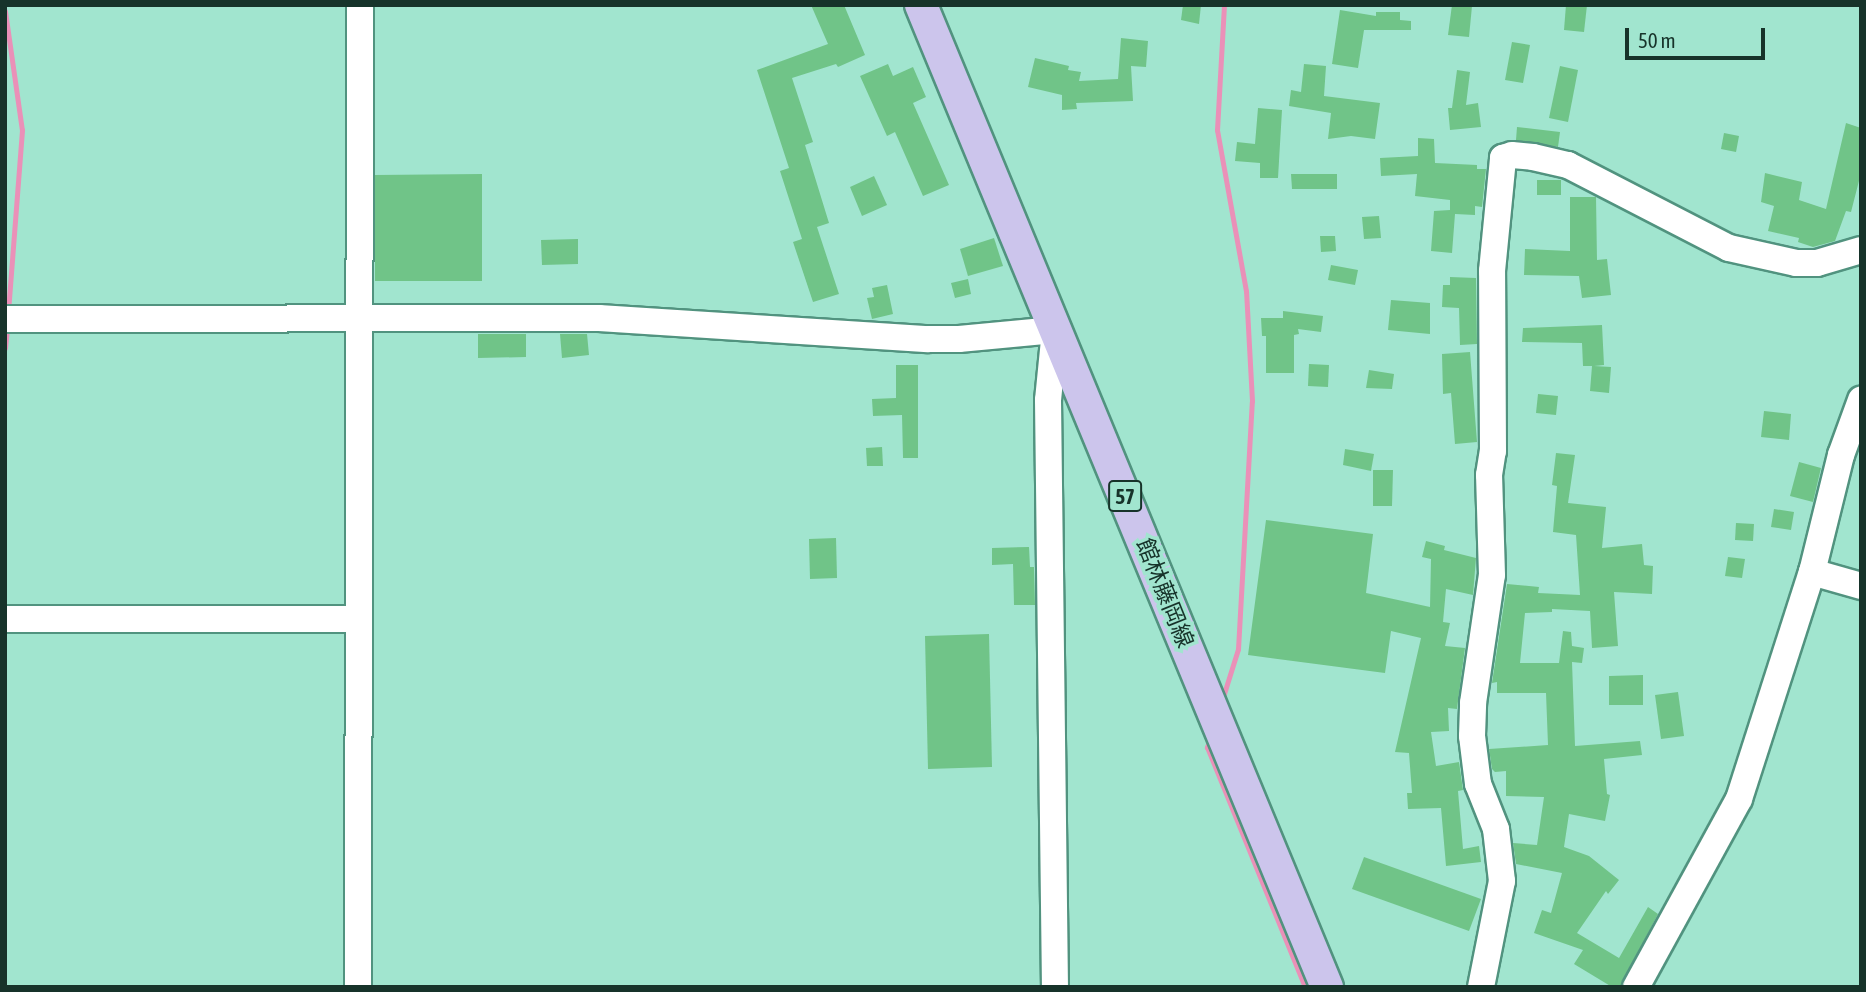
<!DOCTYPE html>
<html>
<head>
<meta charset="utf-8">
<style>
	body { margin:0 }
	#map { position:relative; width:1866px; height:992px; overflow:hidden; background:#a1e5cf; font-family:"Asap Condensed","Noto Sans JP",sans-serif }
	div>[style] { position:absolute }
	.stream>* { height:5px; margin:-2.5px; padding:0 2.5px; transform-origin:2.5px; border-radius:2.5px; background:#ea90b8 }
	.building>* { inset:0; background:#70c488 }
	.roads { filter:drop-shadow(2px 0 #51937f) drop-shadow(-2px 0 #51937f) drop-shadow(0 2px #51937f) drop-shadow(0 -2px #51937f) }
	.minor>* { height:26px; margin:-13px; padding:0 13px; transform-origin:13px; border-radius:13px; background:#fff }
	.major>* { height:32px; margin:-16px; padding:0 16px; transform-origin:16px; border-radius:16px; background:#ccc5ec }
	span { translate:-50% -50%; white-space:nowrap; text-align:center; line-height:1.15; -webkit-text-stroke:7px #a1e5cf; paint-order:stroke }
	.shield-label span { padding:2px 5px; background:#a1e5cf; border:2px solid; border-radius:5px; -webkit-text-stroke-width:0 }
	.shield-label { font-size:21px; color:#17332a; font-weight:700 }
	.street-label { font-size:23px; color:#17332a }
	.frame { position:absolute; inset:0; border:7px solid #17332a; pointer-events:none }
	.scale { position:absolute; left:1625px; top:28px; width:140px; height:32px; box-sizing:border-box; border:4px solid #17332a; border-top:0; padding-left:9px; font-size:21px; line-height:24px; white-space:nowrap; color:#17332a; -webkit-text-stroke:5px #a1e5cf; paint-order:stroke }
</style>
</head>
<body>
<div id="map">
	<div class="stream">
		<div style="left:5px;top:11px;width:120px;rotate:81.9deg"></div>
		<div style="left:22px;top:130px;width:182px;rotate:94.4deg"></div>
		<div style="left:5px;top:348px;width:20px;rotate:-84deg"></div>
		<div style="left:1222px;top:700px;width:53px;rotate:-72.6deg"></div>
		<div style="left:1238px;top:649px;width:248px;rotate:-86.8deg"></div>
		<div style="left:1252px;top:401px;width:110px;rotate:-93.1deg"></div>
		<div style="left:1246px;top:291px;width:164px;rotate:-100.2deg"></div>
		<div style="left:1217px;top:130px;width:125px;rotate:-86.8deg"></div>
		<div style="left:1211px;top:736px;width:12px;rotate:110deg"></div>
		<div style="left:1207px;top:747px;width:259px;rotate:67.8deg"></div>
	</div>
	<div class="building">
		<div style="clip-path:polygon(811px 5px,844px 5px,865px 55px,838px 67px,836px 64px,792px 78px,813px 142px,805px 145px,829px 223px,817px 227px,839px 294px,813px 302px,793px 242px,802px 239px,780px 171px,789px 168px,757px 70px,828px 44px)"></div>
		<div style="clip-path:polygon(1183px 5px,1201px 5px,1199px 24px,1181px 20px)"></div>
		<div style="clip-path:polygon(1452px 5px,1472px 6px,1469px 37px,1448px 35px)"></div>
		<div style="clip-path:polygon(1566px 5px,1587px 5px,1584px 32px,1564px 30px)"></div>
		<div style="clip-path:polygon(1340px 10px,1376px 16px,1376px 12px,1400px 12px,1400px 20px,1411px 21px,1411px 30px,1364px 30px,1358px 68px,1332px 64px)"></div>
		<div style="clip-path:polygon(1121px 38px,1148px 41px,1146px 67px,1131px 66px,1133px 101px,1076px 103px,1077px 109px,1062px 110px,1062px 95px,1028px 87px,1035px 58px,1069px 66px,1068px 70px,1081px 72px,1079px 81px,1118px 79px)"></div>
		<div style="clip-path:polygon(1512px 42px,1530px 45px,1523px 83px,1505px 80px)"></div>
		<div style="clip-path:polygon(888px 64px,893px 76px,913px 67px,926px 97px,913px 103px,949px 185px,923px 196px,895px 132px,887px 136px,860px 76px)"></div>
		<div style="clip-path:polygon(1304px 64px,1326px 66px,1324px 96px,1380px 103px,1375px 139px,1351px 136px,1328px 139px,1331px 113px,1289px 106px,1291px 90px,1301px 92px)"></div>
		<div style="clip-path:polygon(1560px 66px,1578px 70px,1568px 122px,1549px 118px)"></div>
		<div style="clip-path:polygon(1457px 70px,1470px 72px,1466px 105px,1478px 103px,1481px 127px,1450px 130px,1448px 108px,1452px 108px)"></div>
		<div style="clip-path:polygon(1258px 108px,1282px 110px,1278px 178px,1260px 178px,1260px 163px,1235px 161px,1237px 142px,1255px 144px)"></div>
		<div style="clip-path:polygon(1846px 123px,1861px 128px,1861px 173px,1851px 212px,1846px 211px,1835px 241px,1813px 247px,1798px 242px,1799px 238px,1768px 231px,1774px 206px,1761px 202px,1765px 173px,1802px 182px,1799px 200px,1826px 209px)"></div>
		<div style="clip-path:polygon(1517px 127px,1560px 132px,1558px 147px,1516px 140px)"></div>
		<div style="clip-path:polygon(1724px 133px,1739px 136px,1736px 152px,1721px 149px)"></div>
		<div style="clip-path:polygon(1418px 138px,1434px 139px,1435px 163px,1477px 165px,1477px 169px,1486px 169px,1482px 207px,1475px 206px,1475px 215px,1455px 214px,1452px 253px,1431px 251px,1434px 211px,1450px 210px,1450px 200px,1415px 196px,1417px 174px,1381px 176px,1380px 158px,1418px 156px)"></div>
		<div style="clip-path:polygon(482px 174px,482px 281px,375px 281px,375px 175px)"></div>
		<div style="clip-path:polygon(1291px 174px,1337px 174px,1337px 189px,1292px 189px)"></div>
		<div style="clip-path:polygon(874px 176px,887px 205px,862px 216px,850px 187px)"></div>
		<div style="clip-path:polygon(1537px 180px,1561px 180px,1561px 195px,1537px 195px)"></div>
		<div style="clip-path:polygon(1570px 197px,1596px 197px,1597px 260px,1607px 259px,1611px 295px,1582px 298px,1579px 276px,1524px 275px,1525px 249px,1570px 251px)"></div>
		<div style="clip-path:polygon(1379px 216px,1381px 238px,1364px 239px,1362px 217px)"></div>
		<div style="clip-path:polygon(1320px 236px,1335px 236px,1336px 251px,1321px 252px)"></div>
		<div style="clip-path:polygon(994px 238px,1003px 266px,968px 276px,960px 249px)"></div>
		<div style="clip-path:polygon(578px 239px,578px 264px,542px 265px,541px 240px)"></div>
		<div style="clip-path:polygon(1331px 265px,1358px 270px,1355px 285px,1328px 280px)"></div>
		<div style="clip-path:polygon(1450px 277px,1476px 278px,1477px 344px,1460px 345px,1459px 308px,1442px 307px,1443px 285px,1450px 285px)"></div>
		<div style="clip-path:polygon(968px 279px,971px 294px,955px 298px,951px 283px)"></div>
		<div style="clip-path:polygon(887px 285px,893px 314px,872px 319px,867px 298px,874px 297px,872px 288px)"></div>
		<div style="clip-path:polygon(1391px 300px,1430px 303px,1430px 334px,1388px 330px)"></div>
		<div style="clip-path:polygon(1283px 311px,1323px 316px,1321px 332px,1298px 329px,1299px 334px,1294px 335px,1294px 373px,1266px 373px,1266px 336px,1262px 336px,1261px 318px,1283px 318px)"></div>
		<div style="clip-path:polygon(1602px 325px,1604px 365px,1594px 366px,1611px 367px,1609px 393px,1590px 391px,1592px 366px,1583px 366px,1582px 343px,1522px 342px,1523px 328px)"></div>
		<div style="clip-path:polygon(478px 334px,526px 334px,526px 357px,478px 358px)"></div>
		<div style="clip-path:polygon(560px 334px,587px 334px,589px 355px,562px 358px)"></div>
		<div style="clip-path:polygon(1470px 352px,1477px 442px,1455px 444px,1451px 393px,1443px 394px,1442px 354px)"></div>
		<div style="clip-path:polygon(1309px 364px,1329px 365px,1328px 387px,1308px 386px)"></div>
		<div style="clip-path:polygon(896px 365px,918px 365px,918px 458px,903px 458px,902px 415px,873px 416px,872px 399px,896px 398px)"></div>
		<div style="clip-path:polygon(1369px 370px,1394px 374px,1392px 389px,1366px 388px)"></div>
		<div style="clip-path:polygon(1538px 394px,1558px 396px,1556px 415px,1536px 413px)"></div>
		<div style="clip-path:polygon(1764px 411px,1791px 414px,1789px 440px,1761px 437px)"></div>
		<div style="clip-path:polygon(882px 447px,883px 466px,867px 466px,866px 448px)"></div>
		<div style="clip-path:polygon(1345px 449px,1374px 454px,1371px 471px,1343px 465px)"></div>
		<div style="clip-path:polygon(1556px 453px,1575px 455px,1568px 503px,1606px 507px,1602px 548px,1642px 544px,1644px 565px,1653px 566px,1652px 594px,1614px 592px,1618px 646px,1592px 648px,1590px 611px,1552px 609px,1552px 612px,1525px 613px,1520px 663px,1559px 663px,1563px 631px,1571px 632px,1572px 646px,1584px 648px,1582px 663px,1572px 662px,1575px 746px,1640px 741px,1642px 755px,1604px 759px,1607px 794px,1610px 795px,1605px 821px,1569px 814px,1564px 847px,1589px 856px,1619px 880px,1608px 894px,1606px 891px,1577px 933px,1619px 958px,1648px 907px,1658px 914px,1620px 987px,1612px 987px,1574px 964px,1583px 950px,1534px 933px,1542px 910px,1551px 913px,1562px 873px,1516px 864px,1513px 843px,1537px 845px,1544px 797px,1506px 796px,1506px 771px,1495px 772px,1492px 769px,1489px 749px,1548px 745px,1546px 693px,1497px 693px,1497px 682px,1492px 683px,1507px 584px,1539px 587px,1538px 593px,1580px 595px,1576px 535px,1553px 532px,1557px 486px,1552px 485px)"></div>
		<div style="clip-path:polygon(1799px 462px,1821px 468px,1813px 502px,1790px 496px)"></div>
		<div style="clip-path:polygon(1373px 470px,1393px 470px,1392px 506px,1373px 506px)"></div>
		<div style="clip-path:polygon(1774px 509px,1794px 512px,1791px 530px,1771px 527px)"></div>
		<div style="clip-path:polygon(1266px 520px,1373px 534px,1366px 593px,1430px 607px,1431px 559px,1422px 557px,1426px 541px,1445px 546px,1444px 550px,1476px 558px,1473px 595px,1446px 589px,1443px 622px,1450px 623px,1445px 646px,1465px 648px,1457px 709px,1448px 708px,1449px 731px,1431px 732px,1436px 766px,1459px 762px,1463px 790px,1458px 791px,1463px 849px,1479px 846px,1481px 862px,1446px 866px,1441px 808px,1408px 809px,1407px 793px,1412px 793px,1409px 753px,1395px 752px,1421px 638px,1391px 631px,1385px 673px,1248px 655px)"></div>
		<div style="clip-path:polygon(1736px 523px,1754px 524px,1753px 541px,1735px 540px)"></div>
		<div style="clip-path:polygon(836px 538px,837px 578px,810px 579px,809px 539px)"></div>
		<div style="clip-path:polygon(1029px 547px,1030px 567px,1034px 567px,1035px 605px,1014px 605px,1013px 564px,992px 565px,992px 548px)"></div>
		<div style="clip-path:polygon(1728px 557px,1745px 559px,1742px 578px,1725px 576px)"></div>
		<div style="clip-path:polygon(989px 634px,992px 767px,928px 769px,925px 636px)"></div>
		<div style="clip-path:polygon(1643px 675px,1643px 705px,1609px 705px,1609px 676px)"></div>
		<div style="clip-path:polygon(1678px 692px,1684px 736px,1661px 739px,1655px 695px)"></div>
		<div style="clip-path:polygon(1364px 857px,1481px 899px,1469px 931px,1352px 889px)"></div>
	</div>
	<div class="roads">
		<div class="minor">
			<div style="left:5px;top:319px;width:594px;rotate:-0.1deg"></div>
			<div style="left:599px;top:318px;width:330px;rotate:3.7deg"></div>
			<div style="left:928px;top:339px;width:31px"></div>
			<div style="left:959px;top:339px;width:96px;rotate:-5.4deg"></div>
			<div style="left:1055px;top:330px;width:70px;rotate:95.7deg"></div>
			<div style="left:1048px;top:400px;width:587px;rotate:89.32deg"></div>
			<div style="left:1812px;top:572px;width:51px;rotate:15.9deg"></div>
			<div style="left:5px;top:619px;width:353px"></div>
			<div style="left:358px;top:987px;width:982px;rotate:-89.88deg"></div>
			<div style="left:1481px;top:987px;width:108px;rotate:-78.8deg"></div>
			<div style="left:1502px;top:881px;width:52px;rotate:-96.6deg"></div>
			<div style="left:1496px;top:829px;width:48px;rotate:-111.8deg"></div>
			<div style="left:1478px;top:784px;width:48px;rotate:-97.1deg"></div>
			<div style="left:1472px;top:736px;width:33px;rotate:-88deg"></div>
			<div style="left:1473px;top:703px;width:129px;rotate:-81.6deg"></div>
			<div style="left:1492px;top:575px;width:100px;rotate:-91.7deg"></div>
			<div style="left:1489px;top:475px;width:24px;rotate:-81deg"></div>
			<div style="left:1493px;top:451px;width:180px;rotate:-90.3deg"></div>
			<div style="left:1492px;top:271px;width:114px;rotate:-84.4deg"></div>
			<div style="left:1503px;top:158px;width:9px;rotate:-18deg"></div>
			<div style="left:1512px;top:155px;width:21px;rotate:5deg"></div>
			<div style="left:1533px;top:157px;width:36px;rotate:13deg"></div>
			<div style="left:1568px;top:165px;width:181px;rotate:27.3deg"></div>
			<div style="left:1729px;top:248px;width:69px;rotate:12.6deg"></div>
			<div style="left:1796px;top:263px;width:21px"></div>
			<div style="left:1817px;top:263px;width:46px;rotate:-16.5deg"></div>
			<div style="left:1636px;top:987px;width:214px;rotate:-61.3deg"></div>
			<div style="left:1739px;top:799px;width:238px;rotate:-72.2deg"></div>
			<div style="left:1812px;top:572px;width:121px;rotate:-76.1deg"></div>
			<div style="left:1841px;top:455px;width:59px;rotate:-70deg"></div>
		</div>
		<div class="major">
			<div style="left:921px;top:5px;width:1063px;rotate:67.54deg"></div>
		</div>
	</div>
	<div class="shield-label">
		<span style="left:1125px;top:496px">57</span>
	</div>
	<div class="street-label">
		<span style="left:1165px;top:593px;rotate:68deg">館林藤岡線</span>
	</div>
	<div class="frame"></div>
	<div class="scale">50 m</div>
</div>
</body>
</html>
